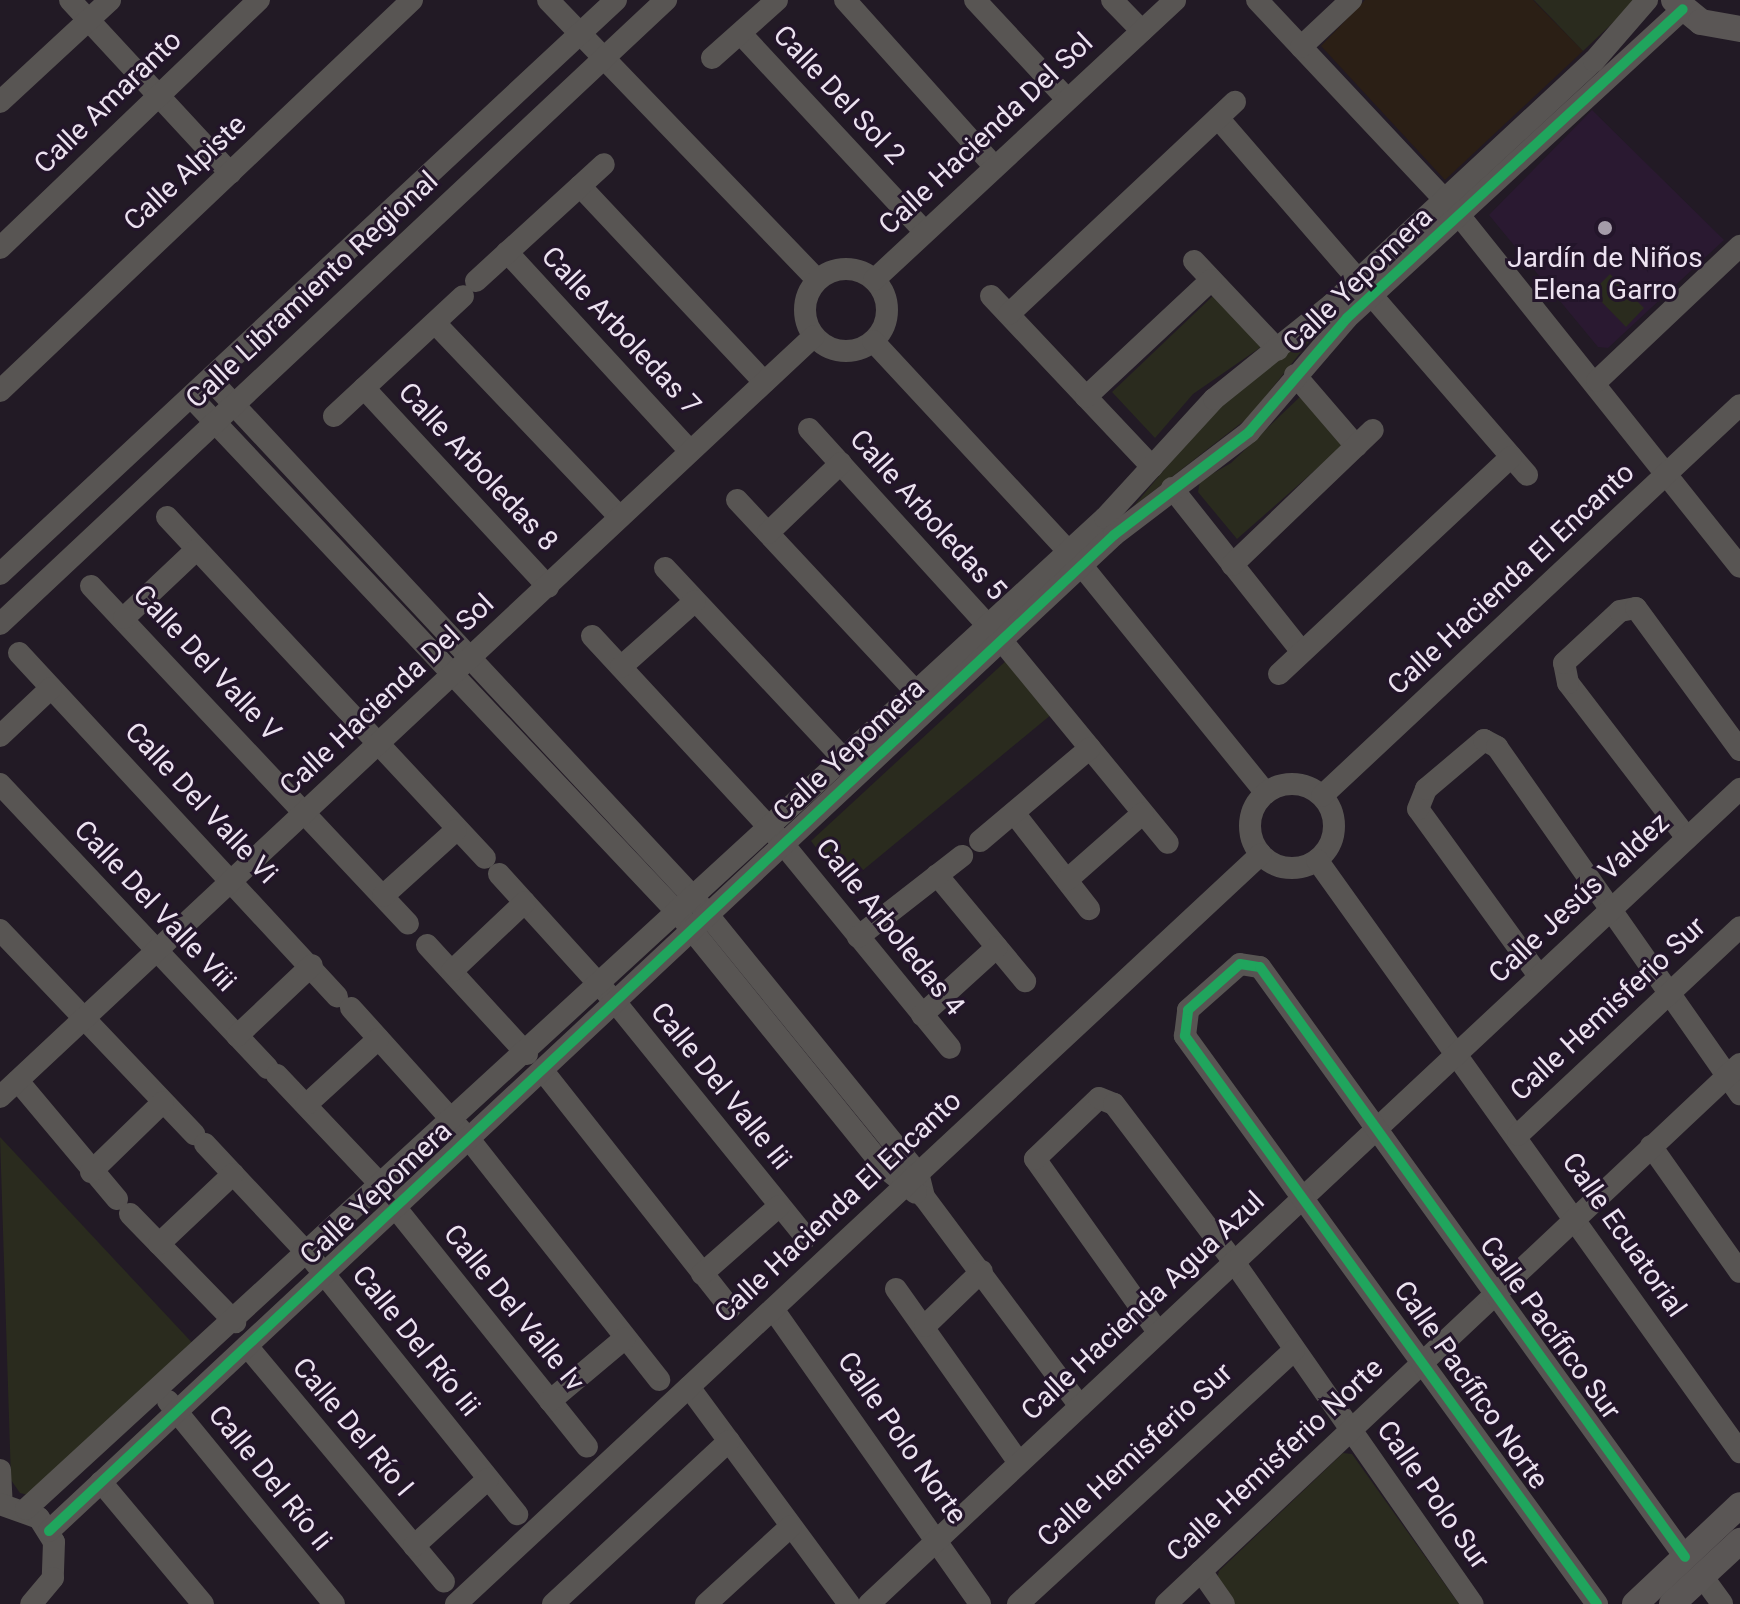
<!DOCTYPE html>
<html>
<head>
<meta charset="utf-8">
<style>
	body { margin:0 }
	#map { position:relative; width:1740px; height:1604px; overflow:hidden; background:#221a25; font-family:Roboto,sans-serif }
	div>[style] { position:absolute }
	.built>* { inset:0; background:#2a1931 }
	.medical>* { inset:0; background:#2b1f15 }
	.green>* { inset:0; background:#2a2b1e }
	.minor>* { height:22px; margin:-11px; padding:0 11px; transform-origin:11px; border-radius:11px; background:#585553 }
	.minor>.ring { margin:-11px; padding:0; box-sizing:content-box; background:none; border:22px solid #585553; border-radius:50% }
	.major>* { height:26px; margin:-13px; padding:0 13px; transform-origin:13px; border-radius:13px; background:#5a5655 }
	.cycleway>* { height:10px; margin:-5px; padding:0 5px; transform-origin:5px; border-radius:5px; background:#20a55d }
	.dots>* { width:22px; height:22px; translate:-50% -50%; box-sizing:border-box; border:4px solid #23152a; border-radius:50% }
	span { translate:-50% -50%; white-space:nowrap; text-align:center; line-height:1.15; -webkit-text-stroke:6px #23152a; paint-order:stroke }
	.street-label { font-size:28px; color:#ece2f0 }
	.poi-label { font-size:28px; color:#ece2f0 }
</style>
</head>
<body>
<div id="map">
	<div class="built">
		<div style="clip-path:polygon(1592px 110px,1724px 240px,1608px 348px,1598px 347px,1489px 215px)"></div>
	</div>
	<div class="medical">
		<div style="clip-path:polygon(1365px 0,1533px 0,1583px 51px,1445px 180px,1321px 46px)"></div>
	</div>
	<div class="green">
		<div style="clip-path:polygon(1534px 0,1637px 0,1583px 51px)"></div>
		<div style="clip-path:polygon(1610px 274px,1644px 308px,1626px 327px,1592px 292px)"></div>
		<div style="clip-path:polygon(1216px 293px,1261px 347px,1193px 394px,1155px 438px,1112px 392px)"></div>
		<div style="clip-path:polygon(1324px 323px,1249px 417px,1133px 507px,1221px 402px)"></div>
		<div style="clip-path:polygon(1304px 393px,1347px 442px,1237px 539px,1198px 492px,1200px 481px,1231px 463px)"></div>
		<div style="clip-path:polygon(1008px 659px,1052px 714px,845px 885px,811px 841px)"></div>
		<div style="clip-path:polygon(0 1137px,197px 1348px,36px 1497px,20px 1493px,11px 1480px)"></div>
		<div style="clip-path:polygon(1343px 1453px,1352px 1454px,1459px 1604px,1232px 1604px,1216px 1582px,1219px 1571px)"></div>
	</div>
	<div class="minor">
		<div style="left:70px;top:0;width:236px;rotate:47.2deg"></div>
		<div style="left:548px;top:0;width:388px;rotate:46.1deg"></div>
		<div style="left:845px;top:0;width:223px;rotate:48.1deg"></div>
		<div style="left:975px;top:0;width:135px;rotate:47.1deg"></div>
		<div style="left:1112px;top:0;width:43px;rotate:45.9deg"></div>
		<div style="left:1257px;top:0;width:295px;rotate:46.8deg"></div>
		<div style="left:1459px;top:215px;width:450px;rotate:51.4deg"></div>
		<div style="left:741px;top:34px;width:270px;rotate:47.1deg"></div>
		<div style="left:1301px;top:47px;width:69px;rotate:-43.2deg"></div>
		<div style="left:712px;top:58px;width:87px;rotate:-41.7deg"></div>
		<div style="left:0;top:102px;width:150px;rotate:-42.8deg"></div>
		<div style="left:1218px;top:118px;width:472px;rotate:49.1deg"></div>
		<div style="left:580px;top:186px;width:269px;rotate:46.8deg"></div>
		<div style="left:0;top:248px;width:359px;rotate:-43.8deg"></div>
		<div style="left:507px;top:252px;width:270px;rotate:47.4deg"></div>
		<div style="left:1194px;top:261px;width:122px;rotate:46.7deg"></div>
		<div class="ring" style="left:805px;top:269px;width:60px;height:60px"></div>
		<div style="left:874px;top:280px;width:411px;rotate:-42.9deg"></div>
		<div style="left:476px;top:281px;width:173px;rotate:-42.4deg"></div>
		<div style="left:991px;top:296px;width:235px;rotate:46.7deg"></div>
		<div style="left:1009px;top:314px;width:310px;rotate:-43.2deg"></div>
		<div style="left:435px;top:323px;width:268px;rotate:46.4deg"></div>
		<div style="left:873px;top:341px;width:307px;rotate:47.1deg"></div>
		<div style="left:1082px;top:566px;width:292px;rotate:51deg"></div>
		<div style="left:1295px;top:375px;width:94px;rotate:49.3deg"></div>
		<div style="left:211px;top:380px;width:710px;rotate:47deg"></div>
		<div style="left:695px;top:899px;width:353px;rotate:50.9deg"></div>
		<div style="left:918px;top:1173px;width:25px;rotate:76deg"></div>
		<div style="left:924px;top:1197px;width:261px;rotate:53.3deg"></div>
		<div style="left:1597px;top:381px;width:197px;rotate:-43.4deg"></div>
		<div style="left:364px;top:388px;width:271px;rotate:47.2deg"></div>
		<div style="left:0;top:391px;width:568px;rotate:-43.5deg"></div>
		<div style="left:1086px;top:397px;width:171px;rotate:-43.1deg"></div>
		<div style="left:192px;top:398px;width:710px;rotate:46.66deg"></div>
		<div style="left:679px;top:914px;width:326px;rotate:51deg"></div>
		<div style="left:884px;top:1167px;width:41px;rotate:39.1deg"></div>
		<div style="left:334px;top:416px;width:176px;rotate:-42.9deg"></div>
		<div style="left:809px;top:429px;width:287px;rotate:47.7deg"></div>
		<div style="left:1002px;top:641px;width:261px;rotate:50.6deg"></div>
		<div style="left:1172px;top:488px;width:209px;rotate:51.6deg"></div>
		<div style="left:737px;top:500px;width:262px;rotate:47deg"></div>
		<div style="left:167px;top:517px;width:466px;rotate:47deg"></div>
		<div style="left:768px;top:533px;width:101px;rotate:-43.8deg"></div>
		<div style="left:1232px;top:565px;width:195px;rotate:-43.8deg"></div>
		<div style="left:665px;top:568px;width:262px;rotate:46.9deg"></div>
		<div style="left:0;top:574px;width:842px;rotate:-42.98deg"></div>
		<div style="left:91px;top:586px;width:463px;rotate:46.8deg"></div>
		<div style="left:124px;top:618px;width:99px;rotate:-43.4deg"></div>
		<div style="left:0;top:624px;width:913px;rotate:-43.14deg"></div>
		<div style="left:592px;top:636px;width:262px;rotate:47.2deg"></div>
		<div style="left:770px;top:828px;width:284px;rotate:50.7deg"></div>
		<div style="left:19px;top:653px;width:468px;rotate:47.2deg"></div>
		<div style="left:621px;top:667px;width:99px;rotate:-41.7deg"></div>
		<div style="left:1279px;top:674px;width:318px;rotate:-43.1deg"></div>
		<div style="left:0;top:736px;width:70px;rotate:-43.3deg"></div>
		<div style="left:0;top:784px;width:390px;rotate:46.7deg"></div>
		<div class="ring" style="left:1250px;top:784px;width:62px;height:62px"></div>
		<div style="left:1322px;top:796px;width:572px;rotate:-43.09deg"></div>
		<div style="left:1014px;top:813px;width:122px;rotate:52deg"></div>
		<div style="left:1687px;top:838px;width:195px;rotate:-127.5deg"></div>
		<div style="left:1568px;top:683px;width:20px;rotate:-101deg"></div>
		<div style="left:1564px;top:663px;width:76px;rotate:-42.9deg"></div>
		<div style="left:1620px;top:611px;width:16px;rotate:-11deg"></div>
		<div style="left:1636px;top:608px;width:176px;rotate:53.8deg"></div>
		<div style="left:980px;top:841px;width:144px;rotate:-40.2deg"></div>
		<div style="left:1317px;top:860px;width:728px;rotate:54.45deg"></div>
		<div style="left:499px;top:874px;width:174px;rotate:47.8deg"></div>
		<div style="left:616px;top:1003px;width:302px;rotate:51deg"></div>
		<div style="left:937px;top:875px;width:138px;rotate:50.3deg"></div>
		<div style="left:1067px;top:880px;width:101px;rotate:-41.4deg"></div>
		<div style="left:383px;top:896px;width:98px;rotate:-42.1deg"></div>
		<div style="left:0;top:930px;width:282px;rotate:46.4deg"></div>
		<div style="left:858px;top:937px;width:132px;rotate:-37.9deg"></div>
		<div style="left:427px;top:945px;width:148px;rotate:47.5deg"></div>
		<div style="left:452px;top:971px;width:100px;rotate:-43.4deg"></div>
		<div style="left:1539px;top:976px;width:206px;rotate:-125.9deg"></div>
		<div style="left:1418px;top:809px;width:22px;rotate:-68deg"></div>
		<div style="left:1426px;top:789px;width:76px;rotate:-40.2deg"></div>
		<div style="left:1484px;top:740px;width:15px;rotate:28deg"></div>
		<div style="left:1497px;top:747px;width:424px;rotate:55deg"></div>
		<div style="left:351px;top:1008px;width:176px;rotate:48deg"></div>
		<div style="left:469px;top:1139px;width:307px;rotate:51.7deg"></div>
		<div style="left:922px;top:1015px;width:101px;rotate:-42.2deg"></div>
		<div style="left:237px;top:1036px;width:103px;rotate:-43.4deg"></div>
		<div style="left:543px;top:1071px;width:302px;rotate:51.7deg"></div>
		<div style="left:277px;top:1075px;width:153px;rotate:46.6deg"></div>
		<div style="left:18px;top:1081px;width:154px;rotate:50deg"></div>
		<div style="left:0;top:1097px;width:1114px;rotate:-43.07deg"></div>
		<div style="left:306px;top:1105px;width:98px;rotate:-42.5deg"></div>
		<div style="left:1518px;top:1135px;width:304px;rotate:-43.1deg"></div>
		<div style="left:205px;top:1144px;width:151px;rotate:46.9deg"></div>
		<div style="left:308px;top:1254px;width:334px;rotate:51.2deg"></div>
		<div style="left:1651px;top:1146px;width:154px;rotate:54.8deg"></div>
		<div style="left:91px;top:1172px;width:100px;rotate:-44.2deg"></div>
		<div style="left:395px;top:1207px;width:307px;rotate:51.3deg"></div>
		<div style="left:130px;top:1214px;width:151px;rotate:45.8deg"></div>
		<div style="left:159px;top:1244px;width:102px;rotate:-43.4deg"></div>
		<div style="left:702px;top:1274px;width:103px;rotate:-41.4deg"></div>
		<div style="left:896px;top:1289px;width:213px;rotate:54.7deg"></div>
		<div style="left:773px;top:1309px;width:360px;rotate:54.9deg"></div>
		<div style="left:925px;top:1326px;width:79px;rotate:-44deg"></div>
		<div style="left:1158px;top:1332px;width:212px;rotate:-125.4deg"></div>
		<div style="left:1035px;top:1159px;width:88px;rotate:-43.6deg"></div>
		<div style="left:1099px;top:1098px;width:16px;rotate:22deg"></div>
		<div style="left:1114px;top:1104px;width:198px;rotate:52.8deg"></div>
		<div style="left:1234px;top:1262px;width:417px;rotate:55.1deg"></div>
		<div style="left:247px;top:1346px;width:307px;rotate:50.1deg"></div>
		<div style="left:689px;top:1387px;width:270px;rotate:53.6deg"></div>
		<div style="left:168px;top:1401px;width:262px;rotate:50.7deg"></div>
		<div style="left:550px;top:1401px;width:98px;rotate:-40deg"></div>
		<div style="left:0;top:1470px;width:34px;rotate:87deg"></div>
		<div style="left:101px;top:1482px;width:159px;rotate:50.1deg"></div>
		<div style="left:0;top:1504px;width:41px;rotate:19.7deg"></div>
		<div style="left:39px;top:1518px;width:28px;rotate:58deg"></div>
		<div style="left:54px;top:1542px;width:36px;rotate:92deg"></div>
		<div style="left:53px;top:1578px;width:34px;rotate:130deg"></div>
		<div style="left:26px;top:1509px;width:1465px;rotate:-42.57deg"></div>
		<div style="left:1105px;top:518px;width:161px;rotate:-47.5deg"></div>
		<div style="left:1214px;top:399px;width:150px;rotate:-38.8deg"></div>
		<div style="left:1331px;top:305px;width:359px;rotate:-42.9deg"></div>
		<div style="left:1594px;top:61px;width:81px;rotate:-49deg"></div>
		<div style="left:49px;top:1531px;width:1458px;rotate:-43.08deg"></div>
		<div style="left:1114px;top:535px;width:170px;rotate:-37.3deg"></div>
		<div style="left:1249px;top:432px;width:150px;rotate:-49.3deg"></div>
		<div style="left:1347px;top:318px;width:456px;rotate:-42.6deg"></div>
		<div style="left:414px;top:1546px;width:100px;rotate:-42.2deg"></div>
		<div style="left:1201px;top:1571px;width:40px;rotate:55.1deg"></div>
		<div style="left:1702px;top:1576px;width:34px;rotate:54deg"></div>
		<div style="left:456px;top:1604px;width:1100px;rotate:-42.97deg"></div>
		<div style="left:553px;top:1604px;width:240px;rotate:-42.8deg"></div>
		<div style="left:706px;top:1604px;width:115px;rotate:-42.5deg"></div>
		<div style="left:869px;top:1604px;width:1193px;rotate:-43.1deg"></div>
		<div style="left:1018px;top:1604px;width:375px;rotate:-42.6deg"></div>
		<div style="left:1166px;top:1604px;width:788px;rotate:-43.25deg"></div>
		<div style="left:1597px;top:1604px;width:702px;rotate:-125.96deg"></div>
		<div style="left:1185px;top:1036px;width:26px;rotate:-83deg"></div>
		<div style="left:1188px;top:1010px;width:69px;rotate:-41.5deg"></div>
		<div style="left:1240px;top:964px;width:20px;rotate:9deg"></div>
		<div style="left:1260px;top:967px;width:727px;rotate:54.23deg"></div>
	</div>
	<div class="major">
		<div style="left:1674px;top:0;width:35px;rotate:39deg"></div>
		<div style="left:1701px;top:22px;width:40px;rotate:10deg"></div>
		<div style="left:1635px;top:1604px;width:144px;rotate:-43.3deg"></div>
		<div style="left:1672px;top:1604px;width:93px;rotate:-42.8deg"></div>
	</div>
	<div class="cycleway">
		<div style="left:49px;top:1531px;width:1458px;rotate:-43.08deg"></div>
		<div style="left:1114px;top:535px;width:170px;rotate:-37.3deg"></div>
		<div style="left:1249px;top:432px;width:150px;rotate:-49.3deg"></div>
		<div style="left:1347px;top:318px;width:456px;rotate:-42.6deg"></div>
		<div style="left:1597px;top:1604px;width:702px;rotate:-125.96deg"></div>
		<div style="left:1185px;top:1036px;width:26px;rotate:-83deg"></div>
		<div style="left:1188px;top:1010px;width:69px;rotate:-41.5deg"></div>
		<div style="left:1240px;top:964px;width:20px;rotate:9deg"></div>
		<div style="left:1260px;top:967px;width:727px;rotate:54.23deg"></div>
	</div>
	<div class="dots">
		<div style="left:1605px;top:228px;background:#a59ca9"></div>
	</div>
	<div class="street-label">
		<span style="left:839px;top:95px;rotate:47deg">Calle Del Sol 2</span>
		<span style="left:108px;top:102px;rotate:-44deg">Calle Amaranto</span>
		<span style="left:986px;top:134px;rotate:-43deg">Calle Hacienda Del Sol</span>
		<span style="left:185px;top:173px;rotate:-43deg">Calle Alpiste</span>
		<span style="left:1358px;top:280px;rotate:-44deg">Calle Yepomera</span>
		<span style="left:312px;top:290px;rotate:-43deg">Calle Libramiento Regional</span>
		<span style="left:621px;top:331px;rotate:47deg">Calle Arboledas 7</span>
		<span style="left:478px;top:467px;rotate:47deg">Calle Arboledas 8</span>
		<span style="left:928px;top:515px;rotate:48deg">Calle Arboledas 5</span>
		<span style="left:1511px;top:579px;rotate:-43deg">Calle Hacienda El Encanto</span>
		<span style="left:207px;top:663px;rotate:47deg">Calle Del Valle V</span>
		<span style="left:387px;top:695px;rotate:-43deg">Calle Hacienda Del Sol</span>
		<span style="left:849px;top:750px;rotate:-43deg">Calle Yepomera</span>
		<span style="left:201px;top:803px;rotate:47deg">Calle Del Valle Vi</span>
		<span style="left:1579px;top:898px;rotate:-43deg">Calle Jesús Valdez</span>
		<span style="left:155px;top:906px;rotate:47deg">Calle Del Valle Viii</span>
		<span style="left:890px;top:927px;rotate:51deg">Calle Arboledas 4</span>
		<span style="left:1608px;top:1009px;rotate:-43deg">Calle Hemisferio Sur</span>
		<span style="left:721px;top:1086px;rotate:51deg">Calle Del Valle Iii</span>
		<span style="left:376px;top:1193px;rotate:-43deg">Calle Yepomera</span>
		<span style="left:838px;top:1207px;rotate:-43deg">Calle Hacienda El Encanto</span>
		<span style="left:1624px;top:1235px;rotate:55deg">Calle Ecuatorial</span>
		<span style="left:1143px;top:1306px;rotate:-43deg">Calle Hacienda Agua Azul</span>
		<span style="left:514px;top:1308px;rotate:51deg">Calle Del Valle Iv</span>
		<span style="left:1550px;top:1328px;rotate:54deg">Calle Pacífico Sur</span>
		<span style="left:416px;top:1341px;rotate:51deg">Calle Del Río Iii</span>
		<span style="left:1471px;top:1385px;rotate:55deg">Calle Pacífico Norte</span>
		<span style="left:353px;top:1427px;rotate:50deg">Calle Del Río I</span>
		<span style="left:902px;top:1438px;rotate:55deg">Calle Polo Norte</span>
		<span style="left:1135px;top:1455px;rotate:-43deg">Calle Hemisferio Sur</span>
		<span style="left:1275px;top:1460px;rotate:-43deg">Calle Hemisferio Norte</span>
		<span style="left:270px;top:1478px;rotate:51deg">Calle Del Río Ii</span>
		<span style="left:1433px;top:1495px;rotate:55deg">Calle Polo Sur</span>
	</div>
	<div class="poi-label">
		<span style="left:1605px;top:274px">Jardín de Niños<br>Elena Garro</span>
	</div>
</div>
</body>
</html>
